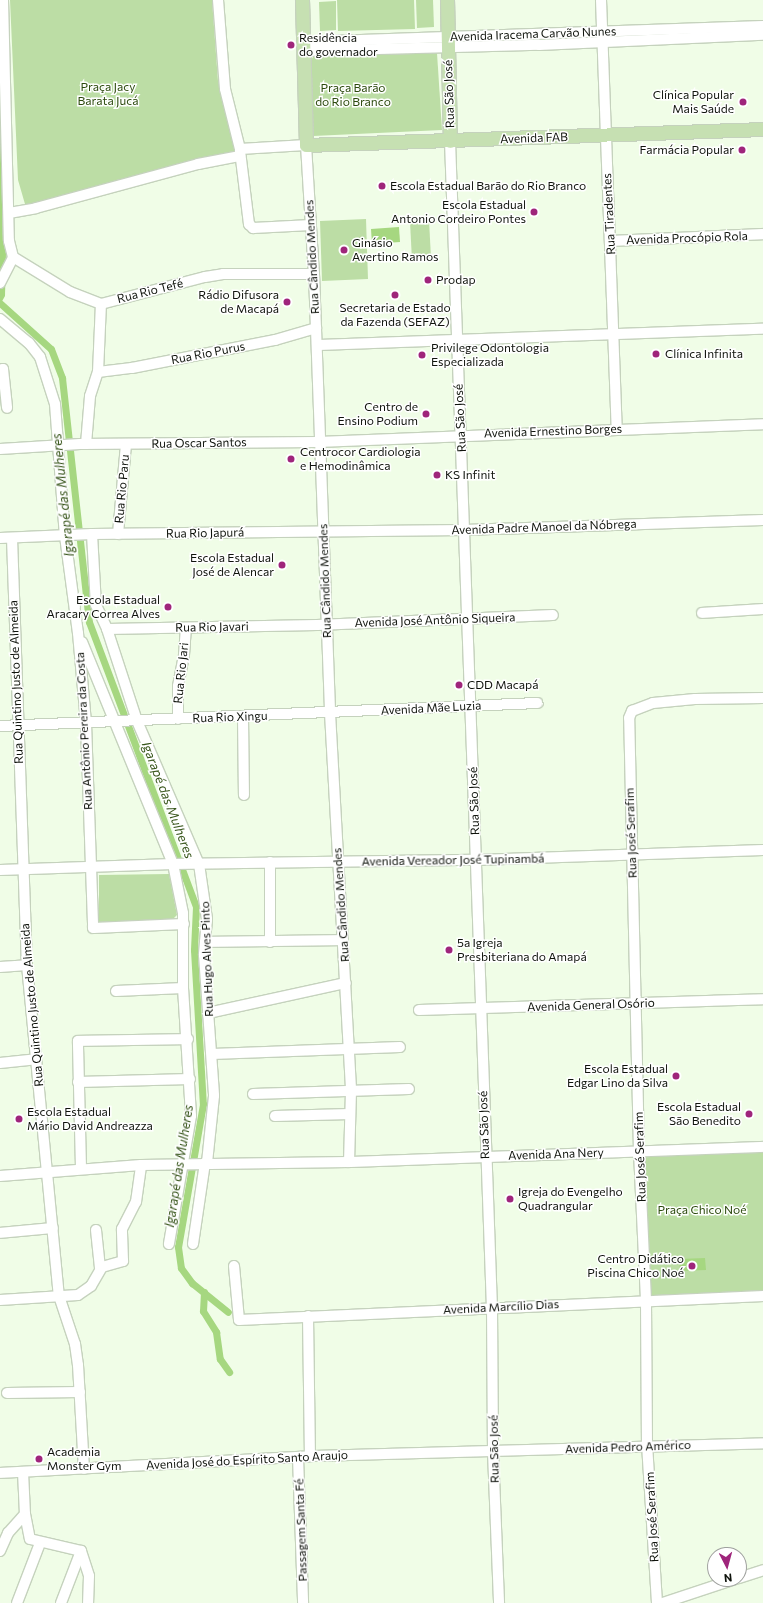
<!DOCTYPE html>
<html>
<head>
<meta charset="utf-8">
<style>
	body { margin:0 }
	#map { position:relative; width:763px; height:1603px; overflow:hidden; background:#f0fde7; font-family:Commissioner,sans-serif }
	div>[style] { position:absolute }
	.green>* { inset:0; background:#bcdda5 }
	.water>* { inset:0; background:#a6d780 }
	.canal>* { height:7px; margin:-3.5px; padding:0 3.5px; transform-origin:3.5px; border-radius:3.5px; background:#a6d780 }
	.roads { filter:drop-shadow(1px 0 #c5d2bd) drop-shadow(-1px 0 #c5d2bd) drop-shadow(0 1px #c5d2bd) drop-shadow(0 -1px #c5d2bd) }
	.minor>* { height:10px; margin:-5px; padding:0 5px; transform-origin:5px; border-radius:5px; background:#fff }
	.major>* { height:13px; margin:-6.5px; padding:0 6.5px; transform-origin:6.5px; border-radius:6.5px; background:#c6e0b2 }
	.dots>* { width:11px; height:11px; translate:-50% -50%; box-sizing:border-box; border:2px solid #fff; border-radius:50% }
	span { translate:-50% -50%; white-space:nowrap; text-align:center; line-height:1.15; -webkit-text-stroke:3px #fff; paint-order:stroke }
	.street-label { font-size:12px; color:#0f130c }
	.poi-label { font-size:12px; color:#0f130c }
	.left { translate:0 -50%; text-align:left }
	.right { translate:-100% -50%; text-align:right }
	.park-label { font-size:12px; color:#2c4a0d }
	.water-label { font-size:13px; color:#37551a; font-style:italic }
	.north { position:absolute; left:707px; top:1547px; width:40px; height:40px; box-sizing:border-box; background:#fff; border:1px solid #9fa19e; border-radius:50%; rotate:174deg; font-size:11px; font-weight:700; line-height:16px; text-align:center; color:#0f130c }
	.north::after { content:''; display:block; margin:auto; width:14px; height:18px; background:#9f257b; clip-path:polygon(50% 0,100% 100%,50% 72%,0 100%) }
</style>
</head>
<body>
<div id="map">
	<div class="green">
		<div style="clip-path:polygon(10px 0,212px 0,218px 81px,237px 153px,27px 211px,18px 180px)"></div>
		<div style="clip-path:polygon(337px 0,414px 0,415px 29px,338px 31px)"></div>
		<div style="clip-path:polygon(416px 0,433px 0,434px 27px,417px 28px)"></div>
		<div style="clip-path:polygon(336px 1px,336px 30px,320px 31px,319px 2px)"></div>
		<div style="clip-path:polygon(437px 53px,442px 130px,313px 136px,310px 62px,313px 57px)"></div>
		<div style="clip-path:polygon(366px 219px,368px 279px,322px 281px,320px 221px)"></div>
		<div style="clip-path:polygon(429px 220px,431px 258px,412px 260px,410px 222px)"></div>
		<div style="clip-path:polygon(169px 874px,177px 915px,169px 923px,99px 925px,99px 875px)"></div>
		<div style="clip-path:polygon(763px 1147px,763px 1299px,643px 1304px,639px 1151px)"></div>
	</div>
	<div class="water">
		<div style="clip-path:polygon(0 109px,6px 253px,5px 296px,0 305px)"></div>
		<div style="clip-path:polygon(399px 227px,400px 242px,372px 244px,371px 229px)"></div>
		<div style="clip-path:polygon(705px 1258px,706px 1270px,680px 1271px,679px 1259px)"></div>
	</div>
	<div class="canal">
		<div style="left:1px;top:304px;width:67px;rotate:42deg"></div>
		<div style="left:51px;top:349px;width:31px;rotate:69deg"></div>
		<div style="left:62px;top:378px;width:245px;rotate:83.7deg"></div>
		<div style="left:89px;top:622px;width:304px;rotate:69.4deg"></div>
		<div style="left:196px;top:907px;width:43px;rotate:92.7deg"></div>
		<div style="left:194px;top:950px;width:154px;rotate:86.7deg"></div>
		<div style="left:203px;top:1104px;width:145px;rotate:99.9deg"></div>
		<div style="left:178px;top:1247px;width:21px;rotate:82deg"></div>
		<div style="left:181px;top:1268px;width:19px;rotate:54deg"></div>
		<div style="left:192px;top:1283px;width:46px;rotate:38.9deg"></div>
		<div style="left:204px;top:1292px;width:19px;rotate:93deg"></div>
		<div style="left:203px;top:1311px;width:25px;rotate:58deg"></div>
		<div style="left:216px;top:1332px;width:27px;rotate:82deg"></div>
		<div style="left:220px;top:1359px;width:16px;rotate:55deg"></div>
	</div>
	<div class="roads">
		<div class="minor">
			<div style="left:3px;top:0;width:241px;rotate:88.6deg"></div>
			<div style="left:9px;top:241px;width:16px;rotate:76deg"></div>
			<div style="left:13px;top:257px;width:67px;rotate:31.6deg"></div>
			<div style="left:70px;top:292px;width:33px;rotate:21deg"></div>
			<div style="left:101px;top:304px;width:107px;rotate:-14.6deg"></div>
			<div style="left:205px;top:277px;width:18px;rotate:-9deg"></div>
			<div style="left:223px;top:274px;width:91px"></div>
			<div style="left:218px;top:0;width:89px;rotate:85.5deg"></div>
			<div style="left:225px;top:89px;width:62px;rotate:76deg"></div>
			<div style="left:240px;top:149px;width:66px;rotate:-3.5deg"></div>
			<div style="left:306px;top:145px;width:129px;rotate:86.5deg"></div>
			<div style="left:314px;top:274px;width:439px;rotate:87.9deg"></div>
			<div style="left:330px;top:713px;width:379px;rotate:86.8deg"></div>
			<div style="left:351px;top:1091px;width:71px;rotate:91.6deg"></div>
			<div style="left:601px;top:0;width:428px;rotate:87.9deg"></div>
			<div style="left:303px;top:42px;width:460px;rotate:-2deg"></div>
			<div style="left:303px;top:51px;width:236px;rotate:-1.5deg"></div>
			<div style="left:539px;top:45px;width:224px;rotate:-2.6deg"></div>
			<div style="left:450px;top:141px;width:1167px;rotate:87.94deg"></div>
			<div style="left:492px;top:1307px;width:145px;rotate:89.6deg"></div>
			<div style="left:493px;top:1452px;width:151px;rotate:87.7deg"></div>
			<div style="left:240px;top:151px;width:74px;rotate:83deg"></div>
			<div style="left:249px;top:224px;width:6px;rotate:45deg"></div>
			<div style="left:253px;top:228px;width:58px;rotate:-3deg"></div>
			<div style="left:9px;top:213px;width:27px;rotate:-10deg"></div>
			<div style="left:36px;top:208px;width:168px;rotate:-15.2deg"></div>
			<div style="left:198px;top:164px;width:43px;rotate:-10.8deg"></div>
			<div style="left:610px;top:241px;width:153px;rotate:-2.6deg"></div>
			<div style="left:0;top:283px;width:29px;rotate:-63deg"></div>
			<div style="left:0;top:319px;width:38px;rotate:40deg"></div>
			<div style="left:29px;top:343px;width:18px;rotate:52deg"></div>
			<div style="left:40px;top:357px;width:49px;rotate:72.3deg"></div>
			<div style="left:55px;top:404px;width:132px;rotate:85.7deg"></div>
			<div style="left:65px;top:536px;width:98px;rotate:82.4deg"></div>
			<div style="left:78px;top:633px;width:90px;rotate:84.9deg"></div>
			<div style="left:86px;top:723px;width:205px;rotate:88deg"></div>
			<div style="left:93px;top:928px;width:91px;rotate:-2.5deg"></div>
			<div style="left:317px;top:345px;width:446px;rotate:-2.1deg"></div>
			<div style="left:0;top:370px;width:3px;rotate:-18deg"></div>
			<div style="left:3px;top:369px;width:39px;rotate:84deg"></div>
			<div style="left:98px;top:372px;width:34px;rotate:-7deg"></div>
			<div style="left:132px;top:368px;width:146px;rotate:-11.1deg"></div>
			<div style="left:275px;top:340px;width:43px;rotate:-16.3deg"></div>
			<div style="left:86px;top:444px;width:48px;rotate:-85.2deg"></div>
			<div style="left:90px;top:396px;width:25px;rotate:-72deg"></div>
			<div style="left:98px;top:372px;width:68px;rotate:-87.5deg"></div>
			<div style="left:0;top:449px;width:80px;rotate:-3.6deg"></div>
			<div style="left:80px;top:444px;width:238px;rotate:-0.5deg"></div>
			<div style="left:318px;top:442px;width:445px;rotate:-2.3deg"></div>
			<div style="left:92px;top:534px;width:71px;rotate:86.8deg"></div>
			<div style="left:96px;top:605px;width:26px;rotate:65deg"></div>
			<div style="left:107px;top:629px;width:97px;rotate:71.9deg"></div>
			<div style="left:137px;top:721px;width:156px;rotate:66.6deg"></div>
			<div style="left:199px;top:864px;width:56px;rotate:81.7deg"></div>
			<div style="left:207px;top:919px;width:36px;rotate:95deg"></div>
			<div style="left:204px;top:955px;width:141px;rotate:85.9deg"></div>
			<div style="left:214px;top:1096px;width:67px;rotate:96deg"></div>
			<div style="left:118px;top:534px;width:90px;rotate:-84.9deg"></div>
			<div style="left:0;top:538px;width:92px;rotate:-2.5deg"></div>
			<div style="left:92px;top:534px;width:372px;rotate:-0.6deg"></div>
			<div style="left:464px;top:530px;width:299px;rotate:-1.9deg"></div>
			<div style="left:12px;top:538px;width:427px;rotate:88deg"></div>
			<div style="left:27px;top:965px;width:333px;rotate:84.5deg"></div>
			<div style="left:59px;top:1296px;width:51px;rotate:71.6deg"></div>
			<div style="left:75px;top:1344px;width:21px;rotate:82deg"></div>
			<div style="left:78px;top:1365px;width:104px;rotate:86.7deg"></div>
			<div style="left:702px;top:613px;width:61px;rotate:-3.8deg"></div>
			<div style="left:107px;top:629px;width:210px;rotate:-1.1deg"></div>
			<div style="left:317px;top:625px;width:236px;rotate:-2.4deg"></div>
			<div style="left:82px;top:642px;width:240px;rotate:67.7deg"></div>
			<div style="left:173px;top:864px;width:50px;rotate:78.5deg"></div>
			<div style="left:183px;top:913px;width:75px;rotate:90deg"></div>
			<div style="left:183px;top:988px;width:128px;rotate:86.4deg"></div>
			<div style="left:191px;top:1116px;width:130px;rotate:99.8deg"></div>
			<div style="left:243px;top:717px;width:78px;rotate:89.3deg"></div>
			<div style="left:178px;top:719px;width:33px;rotate:-90deg"></div>
			<div style="left:178px;top:686px;width:32px;rotate:-79deg"></div>
			<div style="left:184px;top:655px;width:27px;rotate:-86deg"></div>
			<div style="left:0;top:726px;width:538px;rotate:-2.45deg"></div>
			<div style="left:0;top:870px;width:173px;rotate:-2deg"></div>
			<div style="left:173px;top:864px;width:303px;rotate:-0.8deg"></div>
			<div style="left:476px;top:860px;width:287px;rotate:-2deg"></div>
			<div style="left:205px;top:942px;width:138px;rotate:-0.8deg"></div>
			<div style="left:270px;top:942px;width:80px;rotate:-90deg"></div>
			<div style="left:0;top:967px;width:27px;rotate:-4deg"></div>
			<div style="left:116px;top:991px;width:67px;rotate:-2.6deg"></div>
			<div style="left:419px;top:1010px;width:344px;rotate:-1.8deg"></div>
			<div style="left:208px;top:1013px;width:141px;rotate:-12.3deg"></div>
			<div style="left:212px;top:1054px;width:188px;rotate:-2.1deg"></div>
			<div style="left:0;top:1063px;width:36px;rotate:-6deg"></div>
			<div style="left:78px;top:1082px;width:112px;rotate:-1.5deg"></div>
			<div style="left:253px;top:1094px;width:156px;rotate:-1.8deg"></div>
			<div style="left:275px;top:1116px;width:75px;rotate:-1.5deg"></div>
			<div style="left:81px;top:1168px;width:127px;rotate:-91.4deg"></div>
			<div style="left:78px;top:1041px;width:110px;rotate:-1deg"></div>
			<div style="left:0;top:1176px;width:141px;rotate:-4.5deg"></div>
			<div style="left:141px;top:1165px;width:208px;rotate:-0.8deg"></div>
			<div style="left:349px;top:1162px;width:414px;rotate:-2.1deg"></div>
			<div style="left:96px;top:1230px;width:38px;rotate:84deg"></div>
			<div style="left:0;top:1233px;width:53px;rotate:-5.4deg"></div>
			<div style="left:193px;top:1244px;width:82px;rotate:-81.6deg"></div>
			<div style="left:234px;top:1266px;width:54px;rotate:84.7deg"></div>
			<div style="left:239px;top:1320px;width:525px;rotate:-2.62deg"></div>
			<div style="left:0;top:1300px;width:78px;rotate:-3.7deg"></div>
			<div style="left:78px;top:1295px;width:16px;rotate:-35deg"></div>
			<div style="left:91px;top:1286px;width:22px;rotate:-60deg"></div>
			<div style="left:102px;top:1267px;width:22px;rotate:-16deg"></div>
			<div style="left:123px;top:1261px;width:32px;rotate:-92deg"></div>
			<div style="left:122px;top:1229px;width:30px;rotate:-63deg"></div>
			<div style="left:136px;top:1202px;width:37px;rotate:-82deg"></div>
			<div style="left:308px;top:1316px;width:140px;rotate:89.2deg"></div>
			<div style="left:7px;top:1393px;width:73px;rotate:-0.8deg"></div>
			<div style="left:298px;top:1457px;width:146px;rotate:88deg"></div>
			<div style="left:23px;top:1472px;width:42px;rotate:87.3deg"></div>
			<div style="left:25px;top:1514px;width:25px;rotate:79deg"></div>
			<div style="left:30px;top:1539px;width:52px;rotate:13.2deg"></div>
			<div style="left:0;top:1473px;width:310px;rotate:-3.1deg"></div>
			<div style="left:310px;top:1456px;width:453px;rotate:-1.6deg"></div>
			<div style="left:0;top:1551px;width:20px;rotate:-66deg"></div>
			<div style="left:8px;top:1533px;width:25px;rotate:-48deg"></div>
			<div style="left:81px;top:1551px;width:26px;rotate:72deg"></div>
			<div style="left:89px;top:1576px;width:27px;rotate:92deg"></div>
			<div style="left:739px;top:1578px;width:25px;rotate:-18deg"></div>
			<div style="left:17px;top:1603px;width:64px;rotate:-69deg"></div>
			<div style="left:61px;top:1603px;width:56px;rotate:-69deg"></div>
			<div style="left:657px;top:1603px;width:157px;rotate:-93.6deg"></div>
			<div style="left:647px;top:1446px;width:146px;rotate:-90.4deg"></div>
			<div style="left:646px;top:1300px;width:149px;rotate:-92.7deg"></div>
			<div style="left:639px;top:1151px;width:433px;rotate:-91.3deg"></div>
			<div style="left:629px;top:718px;width:8px;rotate:-67deg"></div>
			<div style="left:632px;top:711px;width:22px;rotate:-21deg"></div>
			<div style="left:653px;top:703px;width:42px;rotate:-5.4deg"></div>
			<div style="left:695px;top:699px;width:68px;rotate:-0.8deg"></div>
			<div style="left:663px;top:1603px;width:76px;rotate:-18.4deg"></div>
		</div>
		<div class="major">
			<div style="left:302px;top:0;width:145px;rotate:88.4deg"></div>
			<div style="left:306px;top:145px;width:457px;rotate:-2deg"></div>
			<div style="left:447px;top:0;width:141px;rotate:88.8deg"></div>
		</div>
	</div>
	<div class="dots">
		<div style="left:291px;top:45px;background:#9f257b"></div>
		<div style="left:743px;top:102px;background:#9f257b"></div>
		<div style="left:742px;top:150px;background:#9f257b"></div>
		<div style="left:382px;top:186px;background:#9f257b"></div>
		<div style="left:534px;top:212px;background:#9f257b"></div>
		<div style="left:344px;top:250px;background:#9f257b"></div>
		<div style="left:428px;top:280px;background:#9f257b"></div>
		<div style="left:395px;top:295px;background:#9f257b"></div>
		<div style="left:287px;top:302px;background:#9f257b"></div>
		<div style="left:656px;top:354px;background:#9f257b"></div>
		<div style="left:422px;top:355px;background:#9f257b"></div>
		<div style="left:426px;top:414px;background:#9f257b"></div>
		<div style="left:291px;top:459px;background:#9f257b"></div>
		<div style="left:437px;top:475px;background:#9f257b"></div>
		<div style="left:282px;top:565px;background:#9f257b"></div>
		<div style="left:168px;top:607px;background:#9f257b"></div>
		<div style="left:459px;top:685px;background:#9f257b"></div>
		<div style="left:449px;top:950px;background:#9f257b"></div>
		<div style="left:676px;top:1076px;background:#9f257b"></div>
		<div style="left:749px;top:1114px;background:#9f257b"></div>
		<div style="left:19px;top:1119px;background:#9f257b"></div>
		<div style="left:510px;top:1199px;background:#9f257b"></div>
		<div style="left:692px;top:1266px;background:#9f257b"></div>
		<div style="left:39px;top:1459px;background:#9f257b"></div>
	</div>
	<div class="street-label">
		<span style="left:533px;top:34px;rotate:-2deg">Avenida Iracema Carvão Nunes</span>
		<span style="left:449px;top:94px;rotate:-92deg">Rua São José</span>
		<span style="left:534px;top:138px;rotate:-2deg">Avenida FAB</span>
		<span style="left:609px;top:214px;rotate:-93deg">Rua Tiradentes</span>
		<span style="left:687px;top:238px;rotate:-2deg">Avenida Procópio Rola</span>
		<span style="left:312px;top:257px;rotate:-93deg">Rua Cândido Mendes</span>
		<span style="left:150px;top:291px;rotate:-14deg">Rua Rio Tefé</span>
		<span style="left:208px;top:353px;rotate:-11deg">Rua Rio Purus</span>
		<span style="left:460px;top:418px;rotate:-93deg">Rua São José</span>
		<span style="left:553px;top:431px;rotate:-2deg">Avenida Ernestino Borges</span>
		<span style="left:199px;top:443px;rotate:-1deg">Rua Oscar Santos</span>
		<span style="left:122px;top:489px;rotate:-85deg">Rua Rio Paru</span>
		<span style="left:544px;top:527px;rotate:-2deg">Avenida Padre Manoel da Nóbrega</span>
		<span style="left:205px;top:533px;rotate:-1deg">Rua Rio Japurá</span>
		<span style="left:325px;top:581px;rotate:-92deg">Rua Cândido Mendes</span>
		<span style="left:435px;top:620px;rotate:-2deg">Avenida José Antônio Siqueira</span>
		<span style="left:212px;top:627px;rotate:-1deg">Rua Rio Javari</span>
		<span style="left:181px;top:673px;rotate:-84deg">Rua Rio Jari</span>
		<span style="left:16px;top:682px;rotate:-92deg">Rua Quintino Justo de Almeida</span>
		<span style="left:431px;top:708px;rotate:-3deg">Avenida Mãe Luzia</span>
		<span style="left:230px;top:717px;rotate:-2deg">Rua Rio Xingu</span>
		<span style="left:84px;top:731px;rotate:-93deg">Rua Antônio Pereira da Costa</span>
		<span style="left:474px;top:801px;rotate:-92deg">Rua São José</span>
		<span style="left:631px;top:833px;rotate:-92deg">Rua José Serafim</span>
		<span style="left:453px;top:860px;rotate:-1deg">Avenida Vereador José Tupinambá</span>
		<span style="left:341px;top:905px;rotate:-94deg">Rua Cândido Mendes</span>
		<span style="left:207px;top:959px;rotate:-92deg">Rua Hugo Alves Pinto</span>
		<span style="left:32px;top:1005px;rotate:-95deg">Rua Quintino Justo de Almeida</span>
		<span style="left:591px;top:1005px;rotate:-2deg">Avenida General Osório</span>
		<span style="left:484px;top:1125px;rotate:-92deg">Rua São José</span>
		<span style="left:556px;top:1154px;rotate:-2deg">Avenida Ana Nery</span>
		<span style="left:640px;top:1157px;rotate:-92deg">Rua José Serafim</span>
		<span style="left:501px;top:1307px;rotate:-3deg">Avenida Marcílio Dias</span>
		<span style="left:628px;top:1447px;rotate:-2deg">Avenida Pedro Américo</span>
		<span style="left:494px;top:1449px;rotate:-91deg">Rua São José</span>
		<span style="left:247px;top:1460px;rotate:-3deg">Avenida José do Espírito Santo Araujo</span>
		<span style="left:652px;top:1517px;rotate:-93deg">Rua José Serafim</span>
		<span style="left:301px;top:1530px;rotate:-92deg">Passagem Santa Fé</span>
	</div>
	<div class="poi-label">
		<span class="left" style="left:299px;top:45px">Residência<br>do governador</span>
		<span class="right" style="left:734px;top:102px">Clínica Popular<br>Mais Saúde</span>
		<span class="right" style="left:734px;top:150px">Farmácia Popular</span>
		<span class="left" style="left:390px;top:186px">Escola Estadual Barão do Rio Branco</span>
		<span class="right" style="left:526px;top:212px">Escola Estadual<br>Antonio Cordeiro Pontes</span>
		<span class="left" style="left:352px;top:250px">Ginásio<br>Avertino Ramos</span>
		<span class="left" style="left:436px;top:280px">Prodap</span>
		<span class="right" style="left:279px;top:302px">Rádio Difusora<br>de Macapá</span>
		<span style="left:395px;top:315px">Secretaria de Estado<br>da Fazenda (SEFAZ)</span>
		<span class="left" style="left:431px;top:355px">Privilege Odontologia<br>Especializada</span>
		<span class="left" style="left:665px;top:354px">Clínica Infinita</span>
		<span class="right" style="left:418px;top:414px">Centro de<br>Ensino Podium</span>
		<span class="left" style="left:300px;top:459px">Centrocor Cardiologia<br>e Hemodinâmica</span>
		<span class="left" style="left:445px;top:475px">KS Infinit</span>
		<span class="right" style="left:274px;top:565px">Escola Estadual<br>José de Alencar</span>
		<span class="right" style="left:160px;top:607px">Escola Estadual<br>Aracary Correa Alves</span>
		<span class="left" style="left:467px;top:685px">CDD Macapá</span>
		<span class="left" style="left:457px;top:950px">5a Igreja<br>Presbiteriana do Amapá</span>
		<span class="right" style="left:668px;top:1076px">Escola Estadual<br>Edgar Lino da Silva</span>
		<span class="right" style="left:741px;top:1114px">Escola Estadual<br>São Benedito</span>
		<span class="left" style="left:27px;top:1119px">Escola Estadual<br>Mário David Andreazza</span>
		<span class="left" style="left:518px;top:1199px">Igreja do Evengelho<br>Quadrangular</span>
		<span class="right" style="left:684px;top:1266px">Centro Didático<br>Piscina Chico Noé</span>
		<span class="left" style="left:47px;top:1459px">Academia<br>Monster Gym</span>
	</div>
	<div class="park-label">
		<span style="left:108px;top:94px">Praça Jacy<br>Barata Jucá</span>
		<span style="left:353px;top:95px">Praça Barão<br>do Rio Branco</span>
		<span style="left:702px;top:1210px">Praça Chico Noé</span>
	</div>
	<div class="water-label">
		<span style="left:63px;top:495px;rotate:-96deg">Igarapé das Mulheres</span>
		<span style="left:168px;top:800px;rotate:69deg">Igarapé das Mulheres</span>
		<span style="left:179px;top:1166px;rotate:-81deg">Igarapé das Mulheres</span>
	</div>
	<div class="north">N</div>
</div>
</body>
</html>
